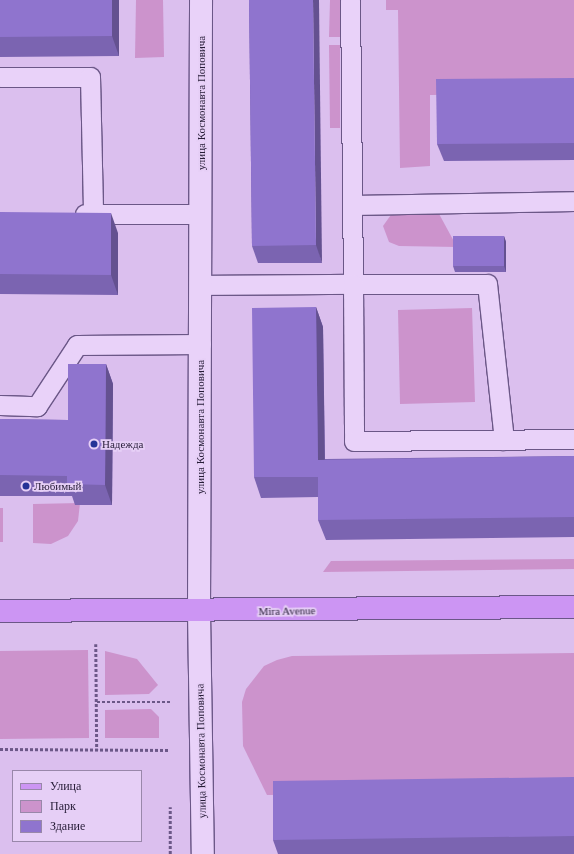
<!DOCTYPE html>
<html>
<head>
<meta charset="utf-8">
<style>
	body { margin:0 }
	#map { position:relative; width:574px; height:854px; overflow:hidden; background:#dbbfee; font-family:Georgia,serif }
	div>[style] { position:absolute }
	.green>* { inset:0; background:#cc93cc }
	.path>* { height:2.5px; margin-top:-1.25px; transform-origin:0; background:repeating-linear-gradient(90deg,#6b5787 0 3px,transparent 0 5px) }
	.roads { filter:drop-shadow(1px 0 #6b5787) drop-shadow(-1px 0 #6b5787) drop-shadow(0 1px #6b5787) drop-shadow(0 -1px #6b5787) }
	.service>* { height:19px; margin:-9.5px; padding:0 9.5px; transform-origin:9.5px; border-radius:9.5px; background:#e9d2f9 }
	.minor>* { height:22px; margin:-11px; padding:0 11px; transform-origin:11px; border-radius:11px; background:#e9d2f9 }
	.tertiary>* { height:22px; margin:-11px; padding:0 11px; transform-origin:11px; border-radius:11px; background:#e9d2f9 }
	.primary>* { height:22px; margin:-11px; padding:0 11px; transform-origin:11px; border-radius:11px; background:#cc95f3 }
	.wall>* { inset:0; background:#7b64b1 }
	.shaded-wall>* { inset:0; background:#645190 }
	.building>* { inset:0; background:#8f74ce }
	.dots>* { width:11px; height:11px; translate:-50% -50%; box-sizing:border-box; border:2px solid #e6cff6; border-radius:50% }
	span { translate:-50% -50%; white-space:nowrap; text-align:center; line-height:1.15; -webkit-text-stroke:3.5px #e6cff6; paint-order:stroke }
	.street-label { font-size:11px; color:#261c37 }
	.poi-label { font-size:11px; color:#261c37 }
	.left { translate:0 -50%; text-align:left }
	.legend { position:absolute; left:12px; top:770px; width:130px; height:72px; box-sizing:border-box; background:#e6cff6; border:1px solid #9987aa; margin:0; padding:5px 7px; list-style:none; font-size:12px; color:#261c37 }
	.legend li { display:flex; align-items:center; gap:8px; height:20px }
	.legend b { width:20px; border:1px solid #9987aa }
</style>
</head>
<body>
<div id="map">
	<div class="green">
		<div style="clip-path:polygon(136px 0,163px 0,164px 57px,135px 58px)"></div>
		<div style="clip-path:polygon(330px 0,340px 0,340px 37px,329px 37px)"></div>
		<div style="clip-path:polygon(386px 0,574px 0,574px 93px,430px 95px,430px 166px,400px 168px,398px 10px,386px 10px)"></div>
		<div style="clip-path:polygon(329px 45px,340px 45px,340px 128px,330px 128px)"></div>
		<div style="clip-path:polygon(393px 212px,438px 212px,457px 247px,399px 246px,389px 242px,383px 226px)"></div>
		<div style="clip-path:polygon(472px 308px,475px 402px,400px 404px,398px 310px)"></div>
		<div style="clip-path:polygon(80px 503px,78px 521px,68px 536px,51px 544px,33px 543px,33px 504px)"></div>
		<div style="clip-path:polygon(0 508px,3px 508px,3px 542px,0 542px)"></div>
		<div style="clip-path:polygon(574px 559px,574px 569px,323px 572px,331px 561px)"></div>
		<div style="clip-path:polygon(88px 650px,89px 738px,0 739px,0 651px)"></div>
		<div style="clip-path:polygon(105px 651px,137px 659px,158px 685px,149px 694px,105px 695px)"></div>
		<div style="clip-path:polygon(574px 653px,574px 791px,267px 795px,243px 746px,242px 702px,246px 689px,264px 666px,277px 660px,292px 656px)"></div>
		<div style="clip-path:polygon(151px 709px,159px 717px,159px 738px,105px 738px,105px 710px)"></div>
	</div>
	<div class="path">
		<div style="left:96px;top:644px;width:106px;rotate:89.5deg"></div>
		<div style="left:97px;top:702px;width:73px"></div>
		<div style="left:0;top:749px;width:170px;rotate:0.3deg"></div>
		<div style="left:170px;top:854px;width:47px;rotate:-90deg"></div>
	</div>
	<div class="roads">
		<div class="service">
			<div style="left:0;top:77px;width:90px"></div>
			<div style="left:90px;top:77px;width:137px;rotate:88.7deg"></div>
			<div style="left:352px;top:205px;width:222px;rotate:-1deg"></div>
			<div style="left:85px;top:214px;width:115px"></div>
			<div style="left:201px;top:285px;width:152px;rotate:-0.4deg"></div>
			<div style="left:353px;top:284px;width:284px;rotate:-90.6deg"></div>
			<div style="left:0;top:405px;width:37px;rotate:2deg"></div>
			<div style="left:37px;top:406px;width:73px;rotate:-56.7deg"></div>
			<div style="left:77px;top:345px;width:124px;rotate:-0.5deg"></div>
			<div style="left:504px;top:440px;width:157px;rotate:-96.2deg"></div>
			<div style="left:487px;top:284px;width:134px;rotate:180deg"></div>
			<div style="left:353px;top:284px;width:157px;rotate:89.6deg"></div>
			<div style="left:354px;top:441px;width:220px;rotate:-0.5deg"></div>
		</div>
		<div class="minor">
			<div style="left:199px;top:612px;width:612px;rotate:-89.81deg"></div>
		</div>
		<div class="tertiary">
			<div style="left:199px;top:612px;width:242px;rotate:89.1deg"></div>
		</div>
		<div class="primary">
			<div style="left:0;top:611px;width:574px;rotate:-0.4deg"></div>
		</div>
	</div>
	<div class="wall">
		<div style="clip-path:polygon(0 0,119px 0,119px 56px,0 57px)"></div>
		<div style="clip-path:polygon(249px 0,322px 263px,258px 263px,252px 246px)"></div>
		<div style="clip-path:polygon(574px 78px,574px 160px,444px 161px,437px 144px)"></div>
		<div style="clip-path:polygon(0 212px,118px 233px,118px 295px,0 294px)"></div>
		<div style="clip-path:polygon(504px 236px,506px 242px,506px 272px,455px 272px,453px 266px)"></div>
		<div style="clip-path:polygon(316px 307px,323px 327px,325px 459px,574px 456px,574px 537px,326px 540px,318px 520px,318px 497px,261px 498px,254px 477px)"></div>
		<div style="clip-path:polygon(106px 364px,113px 384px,112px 505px,75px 505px,72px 496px,0 496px,0 419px,68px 420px)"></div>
		<div style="clip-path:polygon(574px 777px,574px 854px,278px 854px,273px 840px)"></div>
	</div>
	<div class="shaded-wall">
		<div style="clip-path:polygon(112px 0,119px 0,119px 56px,112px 36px)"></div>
		<div style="clip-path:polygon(313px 0,319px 0,322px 263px,316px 245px)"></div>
		<div style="clip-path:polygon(111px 213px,118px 233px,118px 295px,111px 275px)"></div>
		<div style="clip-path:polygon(504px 236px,506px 242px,506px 272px,504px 266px)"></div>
		<div style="clip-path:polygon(316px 307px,323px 327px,325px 480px,318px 460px)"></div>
		<div style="clip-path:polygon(106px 364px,113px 384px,112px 505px,105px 485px)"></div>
	</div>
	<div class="building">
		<div style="clip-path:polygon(0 0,112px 0,112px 36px,0 37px)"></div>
		<div style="clip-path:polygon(249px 0,313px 0,316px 245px,252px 246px)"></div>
		<div style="clip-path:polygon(574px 78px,574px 143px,437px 144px,436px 79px)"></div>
		<div style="clip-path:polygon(0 212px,111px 213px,111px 275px,0 274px)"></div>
		<div style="clip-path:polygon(453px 236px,504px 236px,504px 266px,453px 266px)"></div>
		<div style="clip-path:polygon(316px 307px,318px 460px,574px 456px,574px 517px,318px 520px,318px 477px,254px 477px,252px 308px)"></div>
		<div style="clip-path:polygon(68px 364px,106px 364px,105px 485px,67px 484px,67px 476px,0 475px,0 419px,68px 420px)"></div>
		<div style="clip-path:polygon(574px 777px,574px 836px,273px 840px,273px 781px)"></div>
	</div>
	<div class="dots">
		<div style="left:94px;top:444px;background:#263397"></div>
		<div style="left:26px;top:486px;background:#263397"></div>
	</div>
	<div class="street-label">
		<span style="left:201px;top:103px;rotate:-90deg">улица Космонавта Поповича</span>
		<span style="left:200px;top:427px;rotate:-90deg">улица Космонавта Поповича</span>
		<span style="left:287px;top:611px;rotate:-1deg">Mira Avenue</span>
		<span style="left:201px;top:751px;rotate:-91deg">улица Космонавта Поповича</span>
	</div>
	<div class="poi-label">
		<span class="left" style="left:102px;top:444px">Надежда</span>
		<span class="left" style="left:34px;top:486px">Любимый</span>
	</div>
	<ul class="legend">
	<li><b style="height:5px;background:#cc95f3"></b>Улица</li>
	<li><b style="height:11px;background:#cc93cc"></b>Парк</li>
	<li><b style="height:11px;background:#8f74ce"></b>Здание</li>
	</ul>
</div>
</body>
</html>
